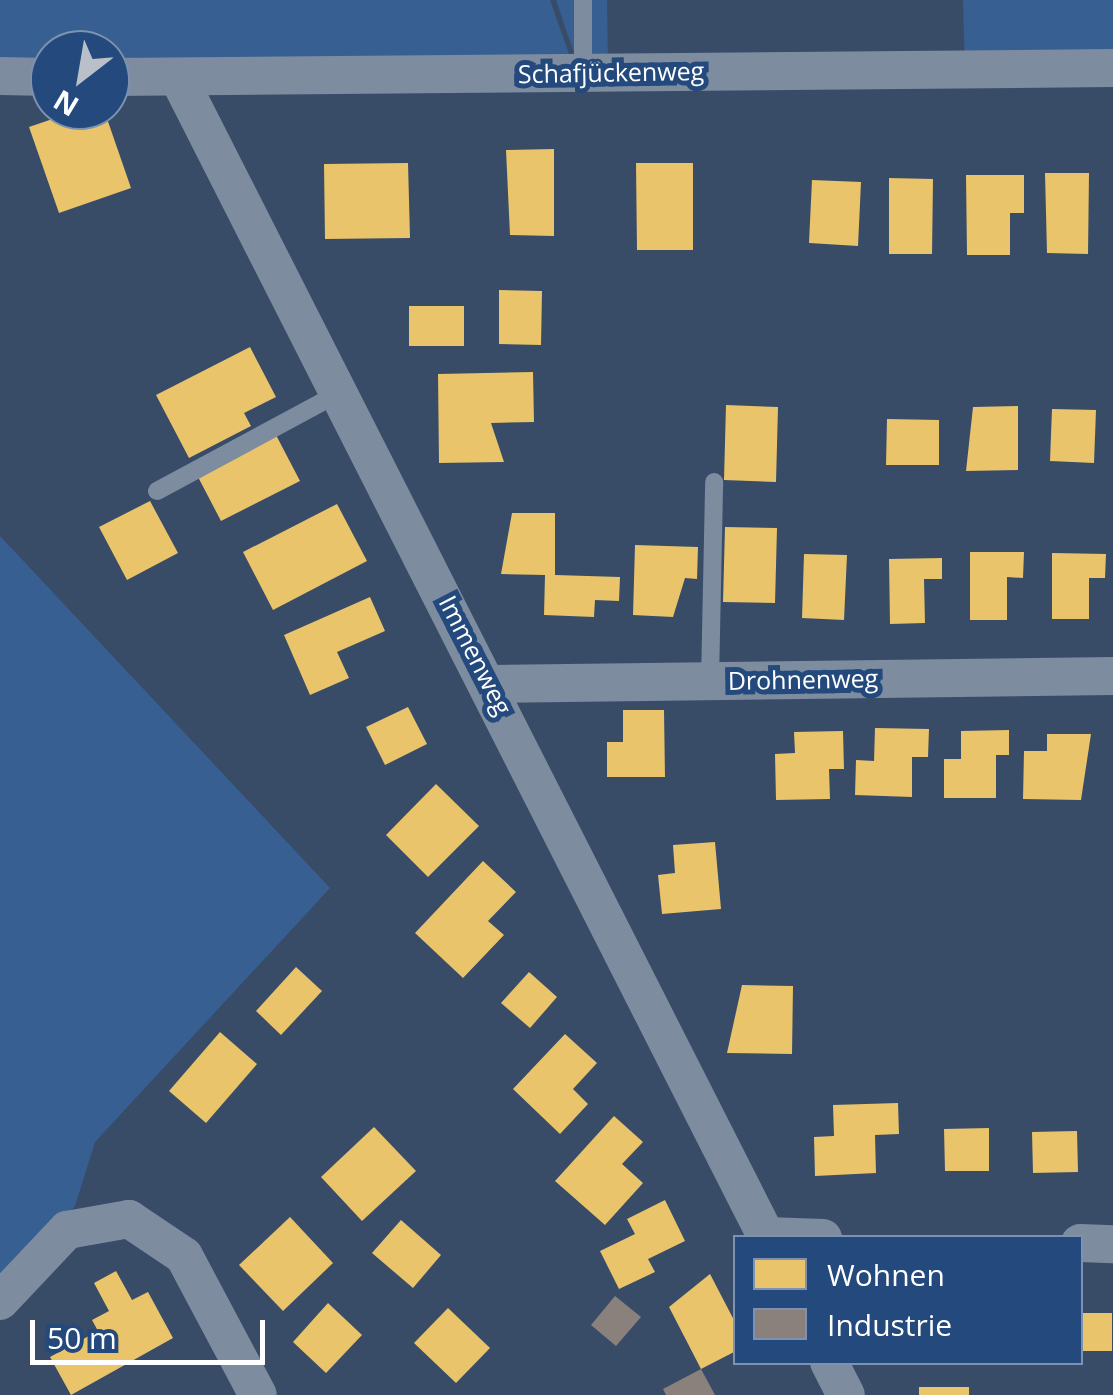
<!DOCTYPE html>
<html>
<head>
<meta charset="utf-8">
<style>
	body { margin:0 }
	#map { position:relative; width:1113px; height:1395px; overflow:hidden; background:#384c68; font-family:"Open Sans",sans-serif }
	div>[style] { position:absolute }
	.green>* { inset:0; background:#375f92 }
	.homes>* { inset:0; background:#e9c46a }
	.industry>* { inset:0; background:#8a817c }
	.service>* { height:18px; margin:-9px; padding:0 9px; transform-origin:9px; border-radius:9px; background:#7d8c9f }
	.minor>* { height:38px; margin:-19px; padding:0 19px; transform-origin:19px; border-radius:19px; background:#7d8c9f }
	span { translate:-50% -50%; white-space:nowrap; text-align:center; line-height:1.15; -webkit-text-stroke:10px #24497c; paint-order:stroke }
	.street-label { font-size:25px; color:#fff }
	.legend { position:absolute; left:733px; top:1235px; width:350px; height:130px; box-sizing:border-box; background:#24497c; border:2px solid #7c92b0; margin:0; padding:12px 18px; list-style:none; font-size:30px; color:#fff }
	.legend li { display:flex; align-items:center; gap:20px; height:50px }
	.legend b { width:50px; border:2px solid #7c92b0 }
	.north { position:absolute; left:30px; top:30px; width:100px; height:100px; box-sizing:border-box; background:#24497c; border:2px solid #7c92b0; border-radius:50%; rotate:211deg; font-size:28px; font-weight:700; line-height:40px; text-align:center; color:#fff }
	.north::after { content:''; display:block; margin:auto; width:35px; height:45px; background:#b9c0ca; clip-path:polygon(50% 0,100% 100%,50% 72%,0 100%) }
	.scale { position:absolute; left:30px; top:1320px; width:235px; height:45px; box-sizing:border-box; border:5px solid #fff; border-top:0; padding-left:12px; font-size:30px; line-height:35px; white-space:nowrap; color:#fff; -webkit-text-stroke:8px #24497c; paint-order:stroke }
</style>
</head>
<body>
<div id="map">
	<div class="green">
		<div style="clip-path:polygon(0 0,550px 0,573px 65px,110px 62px,110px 50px,0 62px)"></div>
		<div style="clip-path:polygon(556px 0,607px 0,608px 65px,578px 65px)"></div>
		<div style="clip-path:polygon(963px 0,1113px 0,1113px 68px,965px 68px)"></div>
		<div style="clip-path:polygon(0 536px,330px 888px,95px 1142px,75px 1206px,0 1283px)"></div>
	</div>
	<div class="homes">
		<div style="clip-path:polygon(79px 110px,104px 110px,131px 188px,59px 213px,29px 127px)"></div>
		<div style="clip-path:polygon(554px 149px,554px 236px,510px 235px,506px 150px)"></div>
		<div style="clip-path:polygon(408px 163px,410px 238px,325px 239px,324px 164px)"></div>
		<div style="clip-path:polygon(636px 163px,693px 163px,693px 250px,637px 250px)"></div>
		<div style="clip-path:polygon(1045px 173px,1089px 173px,1088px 254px,1047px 253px)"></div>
		<div style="clip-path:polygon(966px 175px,1024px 175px,1024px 213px,1010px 213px,1010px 255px,967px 255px)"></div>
		<div style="clip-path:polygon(889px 178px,933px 179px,932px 254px,889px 254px)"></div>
		<div style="clip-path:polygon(812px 180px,861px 182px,858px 246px,809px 243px)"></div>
		<div style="clip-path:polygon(499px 290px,542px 291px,541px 345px,499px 344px)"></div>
		<div style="clip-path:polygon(409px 306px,464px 306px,464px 346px,409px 346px)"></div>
		<div style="clip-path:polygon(250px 347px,276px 397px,244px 413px,251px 426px,189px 458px,156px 395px)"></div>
		<div style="clip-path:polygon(533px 372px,534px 422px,491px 423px,504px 462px,439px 463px,438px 374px)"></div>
		<div style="clip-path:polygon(726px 405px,778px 407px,776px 482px,724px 480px)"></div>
		<div style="clip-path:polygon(1018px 406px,1018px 470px,966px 471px,973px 407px)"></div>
		<div style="clip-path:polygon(1052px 409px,1096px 410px,1094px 463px,1050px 461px)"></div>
		<div style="clip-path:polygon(887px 419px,939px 420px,939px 465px,886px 465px)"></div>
		<div style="clip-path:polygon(276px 435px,300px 481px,221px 521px,197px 475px)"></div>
		<div style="clip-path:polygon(150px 501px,178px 553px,127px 580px,99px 527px)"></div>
		<div style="clip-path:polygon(337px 504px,367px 561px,273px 610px,243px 552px)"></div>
		<div style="clip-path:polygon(512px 513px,555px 513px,555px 575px,620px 577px,619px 601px,595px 600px,594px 617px,544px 615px,545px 575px,501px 574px)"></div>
		<div style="clip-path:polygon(725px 527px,777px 528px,775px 603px,723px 602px)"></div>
		<div style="clip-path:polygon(635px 545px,698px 547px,697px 579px,685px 578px,673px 617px,633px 615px)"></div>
		<div style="clip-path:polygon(970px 552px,1024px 552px,1023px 578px,1007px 577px,1007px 620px,970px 620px)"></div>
		<div style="clip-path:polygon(1052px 553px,1106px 554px,1105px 578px,1089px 578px,1089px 619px,1052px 619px)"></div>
		<div style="clip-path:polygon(804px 554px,847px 555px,844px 620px,802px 618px)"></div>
		<div style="clip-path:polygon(942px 558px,942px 579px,924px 579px,925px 623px,890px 624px,889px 559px)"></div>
		<div style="clip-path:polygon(370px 597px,385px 631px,337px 652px,349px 678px,310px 695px,284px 635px)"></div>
		<div style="clip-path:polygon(408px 707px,427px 744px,385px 765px,366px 727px)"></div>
		<div style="clip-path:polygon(623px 710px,664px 710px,665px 777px,607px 777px,607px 742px,623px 742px)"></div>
		<div style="clip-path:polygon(875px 728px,929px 729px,928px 757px,912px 757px,912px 797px,855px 795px,856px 760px,874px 761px)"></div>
		<div style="clip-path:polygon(1009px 730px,1009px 755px,996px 755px,996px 798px,944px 798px,944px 759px,961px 759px,961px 731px)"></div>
		<div style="clip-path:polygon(843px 731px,844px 769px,829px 769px,830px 799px,776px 800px,775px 754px,795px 753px,794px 732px)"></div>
		<div style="clip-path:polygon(1047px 734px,1091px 734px,1081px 800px,1023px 799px,1024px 751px,1047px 751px)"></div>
		<div style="clip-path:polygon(436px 784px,479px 826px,428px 877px,386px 835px)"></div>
		<div style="clip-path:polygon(715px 842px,721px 909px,662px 914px,658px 875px,675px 873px,673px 845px)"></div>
		<div style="clip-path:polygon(483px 861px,516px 892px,488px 921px,504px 935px,463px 978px,415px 933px)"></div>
		<div style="clip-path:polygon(296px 967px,322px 991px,281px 1035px,256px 1011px)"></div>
		<div style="clip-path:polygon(529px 972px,557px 997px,530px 1028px,501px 1003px)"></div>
		<div style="clip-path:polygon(742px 985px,793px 986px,792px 1054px,727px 1053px)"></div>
		<div style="clip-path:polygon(220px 1032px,257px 1064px,206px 1123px,169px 1091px)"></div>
		<div style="clip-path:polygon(565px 1034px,597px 1063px,573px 1089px,588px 1104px,560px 1134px,513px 1089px)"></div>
		<div style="clip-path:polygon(898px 1103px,899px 1134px,875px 1135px,876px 1173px,815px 1176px,814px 1137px,834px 1136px,833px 1105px)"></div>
		<div style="clip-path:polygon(614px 1116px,643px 1142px,622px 1164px,643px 1183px,605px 1225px,555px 1181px)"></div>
		<div style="clip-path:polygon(374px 1127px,416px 1171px,362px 1221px,321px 1177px)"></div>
		<div style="clip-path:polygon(989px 1128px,989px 1171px,945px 1171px,944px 1129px)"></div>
		<div style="clip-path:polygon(1077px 1131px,1078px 1172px,1033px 1173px,1032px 1132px)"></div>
		<div style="clip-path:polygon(665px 1200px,685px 1241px,648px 1259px,655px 1272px,619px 1289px,600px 1251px,635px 1234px,627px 1219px)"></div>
		<div style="clip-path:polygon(290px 1217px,333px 1263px,283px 1311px,239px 1265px)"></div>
		<div style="clip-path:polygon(401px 1220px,441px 1255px,413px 1288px,372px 1253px)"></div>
		<div style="clip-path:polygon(116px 1271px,132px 1300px,148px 1292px,173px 1338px,71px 1395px,50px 1357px,98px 1331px,92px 1320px,109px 1311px,94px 1283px)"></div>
		<div style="clip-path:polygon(710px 1274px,736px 1324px,736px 1351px,701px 1369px,669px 1307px)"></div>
		<div style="clip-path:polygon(328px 1303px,362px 1335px,326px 1373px,293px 1342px)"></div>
		<div style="clip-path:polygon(448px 1308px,490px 1348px,456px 1383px,414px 1343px)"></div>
		<div style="clip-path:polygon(1080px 1313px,1112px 1313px,1112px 1351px,1080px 1351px)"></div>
		<div style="clip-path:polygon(919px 1387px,969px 1387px,969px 1395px,919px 1395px)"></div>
	</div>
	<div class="industry">
		<div style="clip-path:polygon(615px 1296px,641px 1317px,616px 1346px,591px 1325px)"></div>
		<div style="clip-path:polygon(701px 1369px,715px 1395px,666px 1395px,663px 1389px)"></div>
	</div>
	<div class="service">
		<div style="left:583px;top:73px;width:73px;rotate:-90deg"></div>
		<div style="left:157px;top:491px;width:209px;rotate:-28.3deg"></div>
		<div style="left:710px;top:681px;width:199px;rotate:-88.8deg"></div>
	</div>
	<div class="minor">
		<div style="left:0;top:76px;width:50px;rotate:1.1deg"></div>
		<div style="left:110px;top:77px;width:1003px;rotate:-0.51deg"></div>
		<div style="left:178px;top:77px;width:1302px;rotate:63.1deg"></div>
		<div style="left:492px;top:684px;width:621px;rotate:-0.74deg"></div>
		<div style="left:766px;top:1236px;width:57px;rotate:2deg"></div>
		<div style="left:1080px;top:1243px;width:33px;rotate:2deg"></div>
		<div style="left:0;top:1301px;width:98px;rotate:-46.7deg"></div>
		<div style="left:67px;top:1230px;width:63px;rotate:-10.1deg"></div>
		<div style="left:129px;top:1219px;width:66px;rotate:33.9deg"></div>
		<div style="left:184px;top:1256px;width:157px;rotate:62deg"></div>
		<div style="left:829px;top:1362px;width:37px;rotate:63deg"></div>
	</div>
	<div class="street-label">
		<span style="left:611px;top:72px;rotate:-1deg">Schafjückenweg</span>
		<span style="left:476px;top:655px;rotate:63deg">Immenweg</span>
		<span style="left:803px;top:679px;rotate:-1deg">Drohnenweg</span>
	</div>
	<ul class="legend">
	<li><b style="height:28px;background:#e9c46a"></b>Wohnen</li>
	<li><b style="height:28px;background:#8a817c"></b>Industrie</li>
	</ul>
	<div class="north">N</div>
	<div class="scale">50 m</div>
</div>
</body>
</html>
